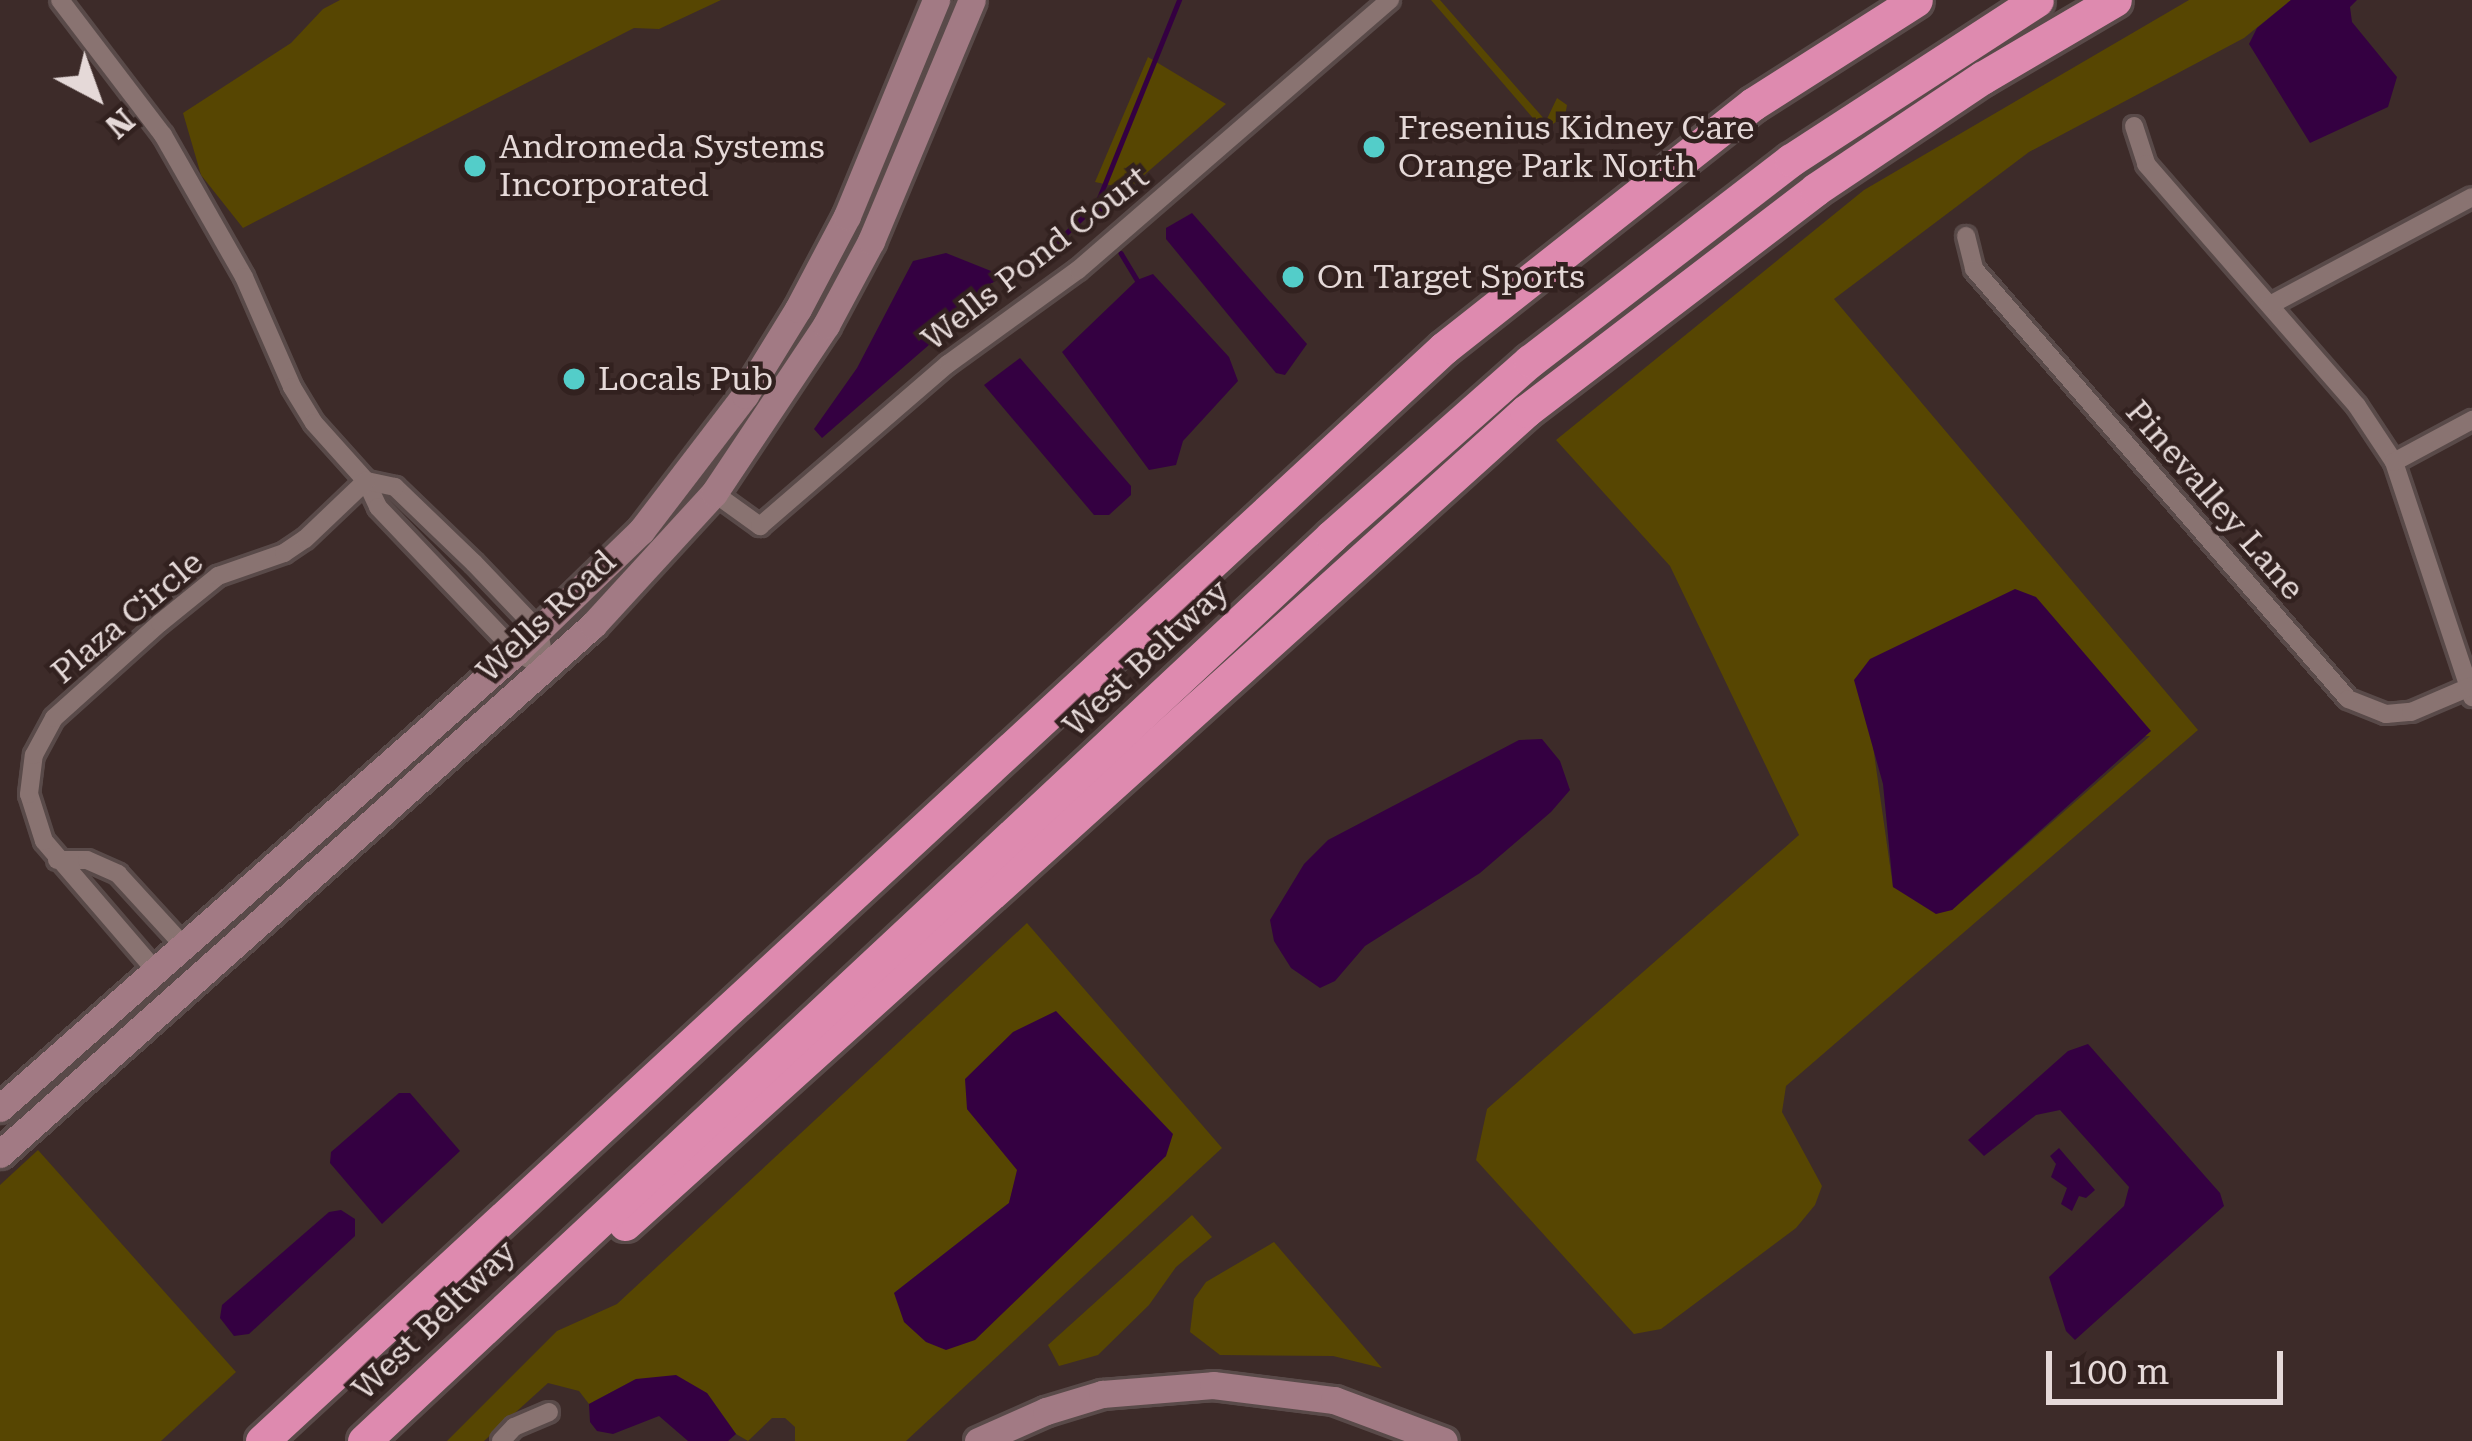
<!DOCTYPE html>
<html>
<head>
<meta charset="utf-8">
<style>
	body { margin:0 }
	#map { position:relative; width:2472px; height:1441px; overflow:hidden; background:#3d2b29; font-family:"Roboto Serif",serif }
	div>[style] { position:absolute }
	.green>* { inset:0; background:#574602 }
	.water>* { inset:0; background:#340041 }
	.stream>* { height:4.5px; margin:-2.25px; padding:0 2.25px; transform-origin:2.25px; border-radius:2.25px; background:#340041 }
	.roads { filter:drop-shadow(3px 0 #594a49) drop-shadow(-3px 0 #594a49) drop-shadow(0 3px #594a49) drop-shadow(0 -3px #594a49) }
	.street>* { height:18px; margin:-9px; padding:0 9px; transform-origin:9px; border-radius:9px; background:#897371 }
	.secondary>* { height:27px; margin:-13.5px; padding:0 13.5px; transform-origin:13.5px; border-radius:13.5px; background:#a27a84 }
	.highway>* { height:33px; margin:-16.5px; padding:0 16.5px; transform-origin:16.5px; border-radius:16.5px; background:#de8aaf }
	.dots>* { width:33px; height:33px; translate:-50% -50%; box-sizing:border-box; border:6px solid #32211f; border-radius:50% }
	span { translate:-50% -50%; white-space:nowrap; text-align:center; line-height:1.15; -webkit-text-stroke:9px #32211f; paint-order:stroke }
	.poi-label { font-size:33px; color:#e5d9d8 }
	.left { translate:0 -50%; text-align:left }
	.street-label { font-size:33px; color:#e5d9d8 }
	.north { position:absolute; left:36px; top:36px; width:120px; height:120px; -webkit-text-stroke:9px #32211f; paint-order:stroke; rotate:139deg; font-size:33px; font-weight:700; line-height:48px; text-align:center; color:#e5d9d8 }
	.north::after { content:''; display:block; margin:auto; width:42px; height:54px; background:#e5d9d8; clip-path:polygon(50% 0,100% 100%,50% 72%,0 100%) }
	.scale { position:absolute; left:2046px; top:1351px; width:237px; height:54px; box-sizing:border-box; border:6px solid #e5d9d8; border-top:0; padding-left:15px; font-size:36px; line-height:42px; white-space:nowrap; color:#e5d9d8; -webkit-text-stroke:9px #32211f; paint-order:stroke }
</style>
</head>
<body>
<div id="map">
	<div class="green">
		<div style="clip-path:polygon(340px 0,721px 0,659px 29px,634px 28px,243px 228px,201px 175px,183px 113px,291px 43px,323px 9px)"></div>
		<div style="clip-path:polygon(1431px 0,1440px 0,1546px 121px,1557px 98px,1567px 105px,1565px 116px,1530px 139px,1532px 117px)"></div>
		<div style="clip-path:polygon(evenodd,2189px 0,2291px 0,2244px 38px,2029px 152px,1834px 299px,2198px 730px,1786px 1086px,1782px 1112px,1822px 1186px,1815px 1205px,1796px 1228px,1661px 1329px,1634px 1334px,1476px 1160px,1487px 1109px,1799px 835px,1670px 566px,1556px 440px,1864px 190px,2189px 0,2150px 736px,1952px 910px,1893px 887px,1873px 746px,2150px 736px)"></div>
		<div style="clip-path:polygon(1148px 57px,1226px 104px,1128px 189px,1095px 182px)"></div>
		<div style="clip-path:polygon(evenodd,1027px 923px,1222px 1148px,906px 1441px,795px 1441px,795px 1427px,785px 1418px,772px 1418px,748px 1441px,736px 1434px,707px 1393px,636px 1379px,589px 1404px,579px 1391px,548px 1383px,484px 1441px,447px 1441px,557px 1331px,617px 1304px,1027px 923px,967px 1109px,1166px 1156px,894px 1293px,1009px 1203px,1018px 1170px,967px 1109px)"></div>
		<div style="clip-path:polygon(38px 1150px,236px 1372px,161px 1441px,0 1441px,0 1185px)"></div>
		<div style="clip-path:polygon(1192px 1215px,1212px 1237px,1176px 1267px,1149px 1305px,1098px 1355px,1059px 1366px,1048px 1345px)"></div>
		<div style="clip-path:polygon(1274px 1242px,1382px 1368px,1333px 1356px,1220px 1355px,1190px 1332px,1194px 1299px,1206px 1282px)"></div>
	</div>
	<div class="water">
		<div style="clip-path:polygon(2291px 0,2357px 0,2350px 7px,2352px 22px,2397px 77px,2388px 107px,2310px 143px,2249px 44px,2257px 28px)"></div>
		<div style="clip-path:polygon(1192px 213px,1307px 344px,1285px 375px,1276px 373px,1166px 239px,1166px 228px)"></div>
		<div style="clip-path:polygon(946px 253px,991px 271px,991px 291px,822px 438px,814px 429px,857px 368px,913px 261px)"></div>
		<div style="clip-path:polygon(1153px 274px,1229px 357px,1238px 381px,1183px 441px,1176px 465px,1149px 470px,1062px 352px,1137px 280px)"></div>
		<div style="clip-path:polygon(1020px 358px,1131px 486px,1131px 495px,1109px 515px,1094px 515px,984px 385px)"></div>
		<div style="clip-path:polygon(2015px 589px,2036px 597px,2151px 731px,1952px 910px,1936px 914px,1893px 887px,1883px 784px,1854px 680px,1870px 659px)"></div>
		<div style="clip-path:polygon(1542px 739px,1560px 761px,1570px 790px,1551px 812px,1480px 873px,1365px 946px,1335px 981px,1320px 988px,1291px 968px,1274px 941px,1270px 920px,1304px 864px,1328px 840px,1519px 740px)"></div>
		<div style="clip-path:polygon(1056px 1011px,1173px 1134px,1166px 1156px,975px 1340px,946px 1350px,926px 1342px,904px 1322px,894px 1293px,1009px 1203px,1017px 1170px,967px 1109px,965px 1079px,1013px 1032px)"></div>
		<div style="clip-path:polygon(2088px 1044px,2220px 1193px,2224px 1206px,2075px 1340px,2066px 1331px,2049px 1277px,2124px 1206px,2129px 1187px,2060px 1110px,2036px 1115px,1984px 1156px,1968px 1140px,2068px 1051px)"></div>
		<div style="clip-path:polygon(399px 1093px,410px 1093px,460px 1151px,382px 1224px,330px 1163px,331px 1152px)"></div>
		<div style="clip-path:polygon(2059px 1148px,2095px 1190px,2086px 1198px,2079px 1196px,2072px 1211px,2061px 1204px,2067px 1188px,2051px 1177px,2056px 1164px,2050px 1156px)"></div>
		<div style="clip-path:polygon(341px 1210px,355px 1219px,355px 1236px,249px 1334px,234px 1336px,220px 1318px,222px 1305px,329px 1212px)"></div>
		<div style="clip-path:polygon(676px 1375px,707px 1393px,736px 1434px,728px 1441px,688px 1441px,659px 1416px,613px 1434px,597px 1431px,590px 1422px,589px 1404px,636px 1379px)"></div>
	</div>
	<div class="stream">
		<div style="left:1097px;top:203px;width:15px;rotate:67deg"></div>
		<div style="left:1121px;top:253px;width:31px;rotate:59deg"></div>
		<div style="left:991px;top:280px;width:73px;rotate:-29.4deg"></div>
		<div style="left:1055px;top:244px;width:59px;rotate:-44.3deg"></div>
		<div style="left:1097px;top:203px;width:219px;rotate:-68deg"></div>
	</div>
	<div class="roads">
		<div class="street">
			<div style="left:60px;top:0;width:170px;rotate:52.7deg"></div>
			<div style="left:163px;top:135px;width:163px;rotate:60.3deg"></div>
			<div style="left:244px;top:277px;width:120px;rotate:66.4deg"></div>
			<div style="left:292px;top:387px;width:42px;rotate:58.6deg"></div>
			<div style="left:314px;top:423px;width:78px;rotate:48.1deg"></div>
			<div style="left:366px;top:481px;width:29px;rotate:65deg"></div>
			<div style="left:378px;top:507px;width:200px;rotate:46.4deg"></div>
			<div style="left:516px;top:652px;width:34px;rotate:28deg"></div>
			<div style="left:546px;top:668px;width:38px;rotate:-101deg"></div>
			<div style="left:539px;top:631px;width:94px;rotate:-133.7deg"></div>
			<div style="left:474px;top:563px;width:110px;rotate:-136.1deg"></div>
			<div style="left:395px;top:487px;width:30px;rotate:-168deg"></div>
			<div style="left:2134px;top:126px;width:40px;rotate:72deg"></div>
			<div style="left:2146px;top:164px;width:321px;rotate:48.9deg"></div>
			<div style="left:2357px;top:406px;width:67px;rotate:56.5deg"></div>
			<div style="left:2394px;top:462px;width:248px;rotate:71.6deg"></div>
			<div style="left:1966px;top:236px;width:34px;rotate:76deg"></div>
			<div style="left:1974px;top:269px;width:570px;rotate:48.98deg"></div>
			<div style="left:2348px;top:699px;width:41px;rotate:21.5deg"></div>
			<div style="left:2386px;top:714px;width:25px;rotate:-5deg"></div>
			<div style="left:2411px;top:712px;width:66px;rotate:-23.1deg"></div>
			<div style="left:2270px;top:305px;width:229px;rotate:-28.1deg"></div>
			<div style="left:2394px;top:462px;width:89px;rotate:-28.3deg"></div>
			<div style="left:714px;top:493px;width:57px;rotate:35.7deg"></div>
			<div style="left:760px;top:526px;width:248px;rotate:-40.8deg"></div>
			<div style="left:948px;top:364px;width:160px;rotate:-35.9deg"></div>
			<div style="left:1078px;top:270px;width:413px;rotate:-40.9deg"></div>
			<div style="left:57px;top:860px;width:30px"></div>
			<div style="left:87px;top:860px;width:34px;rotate:24deg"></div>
			<div style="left:118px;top:874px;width:98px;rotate:47.5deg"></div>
			<div style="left:155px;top:970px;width:170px;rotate:-130.7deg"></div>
			<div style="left:44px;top:841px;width:49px;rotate:-107.7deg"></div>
			<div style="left:29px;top:794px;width:39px;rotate:-83deg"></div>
			<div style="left:34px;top:755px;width:42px;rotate:-61.6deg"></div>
			<div style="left:54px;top:718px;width:142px;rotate:-41.9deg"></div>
			<div style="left:160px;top:623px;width:75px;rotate:-39deg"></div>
			<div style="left:218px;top:576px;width:70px;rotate:-19.2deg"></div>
			<div style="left:284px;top:553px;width:25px;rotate:-34deg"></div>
			<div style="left:305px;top:539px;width:84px;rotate:-43.6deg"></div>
			<div style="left:501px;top:1441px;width:19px;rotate:-47deg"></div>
			<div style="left:514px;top:1427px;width:38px;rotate:-23deg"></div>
		</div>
		<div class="secondary">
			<div style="left:0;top:1108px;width:689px;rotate:-41.47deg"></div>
			<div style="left:516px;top:652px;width:174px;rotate:-44.1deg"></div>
			<div style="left:641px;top:531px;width:171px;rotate:-52.6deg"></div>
			<div style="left:745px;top:395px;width:101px;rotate:-58.4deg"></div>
			<div style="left:798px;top:309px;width:105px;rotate:-62.2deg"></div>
			<div style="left:847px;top:216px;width:234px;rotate:-67.6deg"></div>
			<div style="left:0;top:1154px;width:795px;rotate:-41.74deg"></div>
			<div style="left:593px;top:625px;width:179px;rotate:-47.5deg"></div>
			<div style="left:714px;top:493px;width:202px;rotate:-56.3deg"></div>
			<div style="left:826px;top:325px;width:95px;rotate:-61.8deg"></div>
			<div style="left:871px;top:241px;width:261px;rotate:-67.3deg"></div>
			<div style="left:978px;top:1441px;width:74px;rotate:-23.8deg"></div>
			<div style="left:1046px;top:1411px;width:59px;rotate:-16.9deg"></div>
			<div style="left:1102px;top:1394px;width:111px;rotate:-4.6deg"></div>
			<div style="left:1213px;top:1385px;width:122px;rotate:7.1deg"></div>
			<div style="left:1334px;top:1400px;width:117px;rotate:20.4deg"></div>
		</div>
		<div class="highway">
			<div style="left:625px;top:1224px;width:1214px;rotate:-42.06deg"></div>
			<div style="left:1526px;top:411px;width:365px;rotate:-37.4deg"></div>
			<div style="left:1816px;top:189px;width:200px;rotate:-33.8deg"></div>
			<div style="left:1982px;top:78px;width:154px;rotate:-30.4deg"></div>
			<div style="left:262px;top:1441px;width:1610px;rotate:-42.76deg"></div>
			<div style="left:1444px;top:348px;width:394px;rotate:-38.3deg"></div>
			<div style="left:1753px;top:104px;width:193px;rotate:-32.5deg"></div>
			<div style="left:364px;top:1441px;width:1325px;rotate:-43.07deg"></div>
			<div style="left:1332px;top:536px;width:264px;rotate:-41.5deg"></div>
			<div style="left:1530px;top:361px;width:329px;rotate:-37.6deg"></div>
			<div style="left:1791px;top:160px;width:293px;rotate:-33deg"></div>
		</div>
	</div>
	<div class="dots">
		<div style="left:1374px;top:147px;background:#53cdc9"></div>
		<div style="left:475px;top:166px;background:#53cdc9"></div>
		<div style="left:1293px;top:277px;background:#53cdc9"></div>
		<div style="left:574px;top:379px;background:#53cdc9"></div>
	</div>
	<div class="poi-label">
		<span class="left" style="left:1398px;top:147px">Fresenius Kidney Care<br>Orange Park North</span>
		<span class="left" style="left:499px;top:166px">Andromeda Systems<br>Incorporated</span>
		<span class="left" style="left:1317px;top:277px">On Target Sports</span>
		<span class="left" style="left:598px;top:379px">Locals Pub</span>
	</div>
	<div class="street-label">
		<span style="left:1035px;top:258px;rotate:-38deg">Wells Pond Court</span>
		<span style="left:2215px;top:500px;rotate:49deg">Pinevalley Lane</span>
		<span style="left:546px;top:616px;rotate:-43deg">Wells Road</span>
		<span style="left:127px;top:617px;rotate:-40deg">Plaza Circle</span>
		<span style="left:1146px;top:658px;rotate:-43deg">West Beltway</span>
		<span style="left:434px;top:1320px;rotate:-44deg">West Beltway</span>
	</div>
	<div class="north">N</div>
	<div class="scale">100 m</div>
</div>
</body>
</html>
